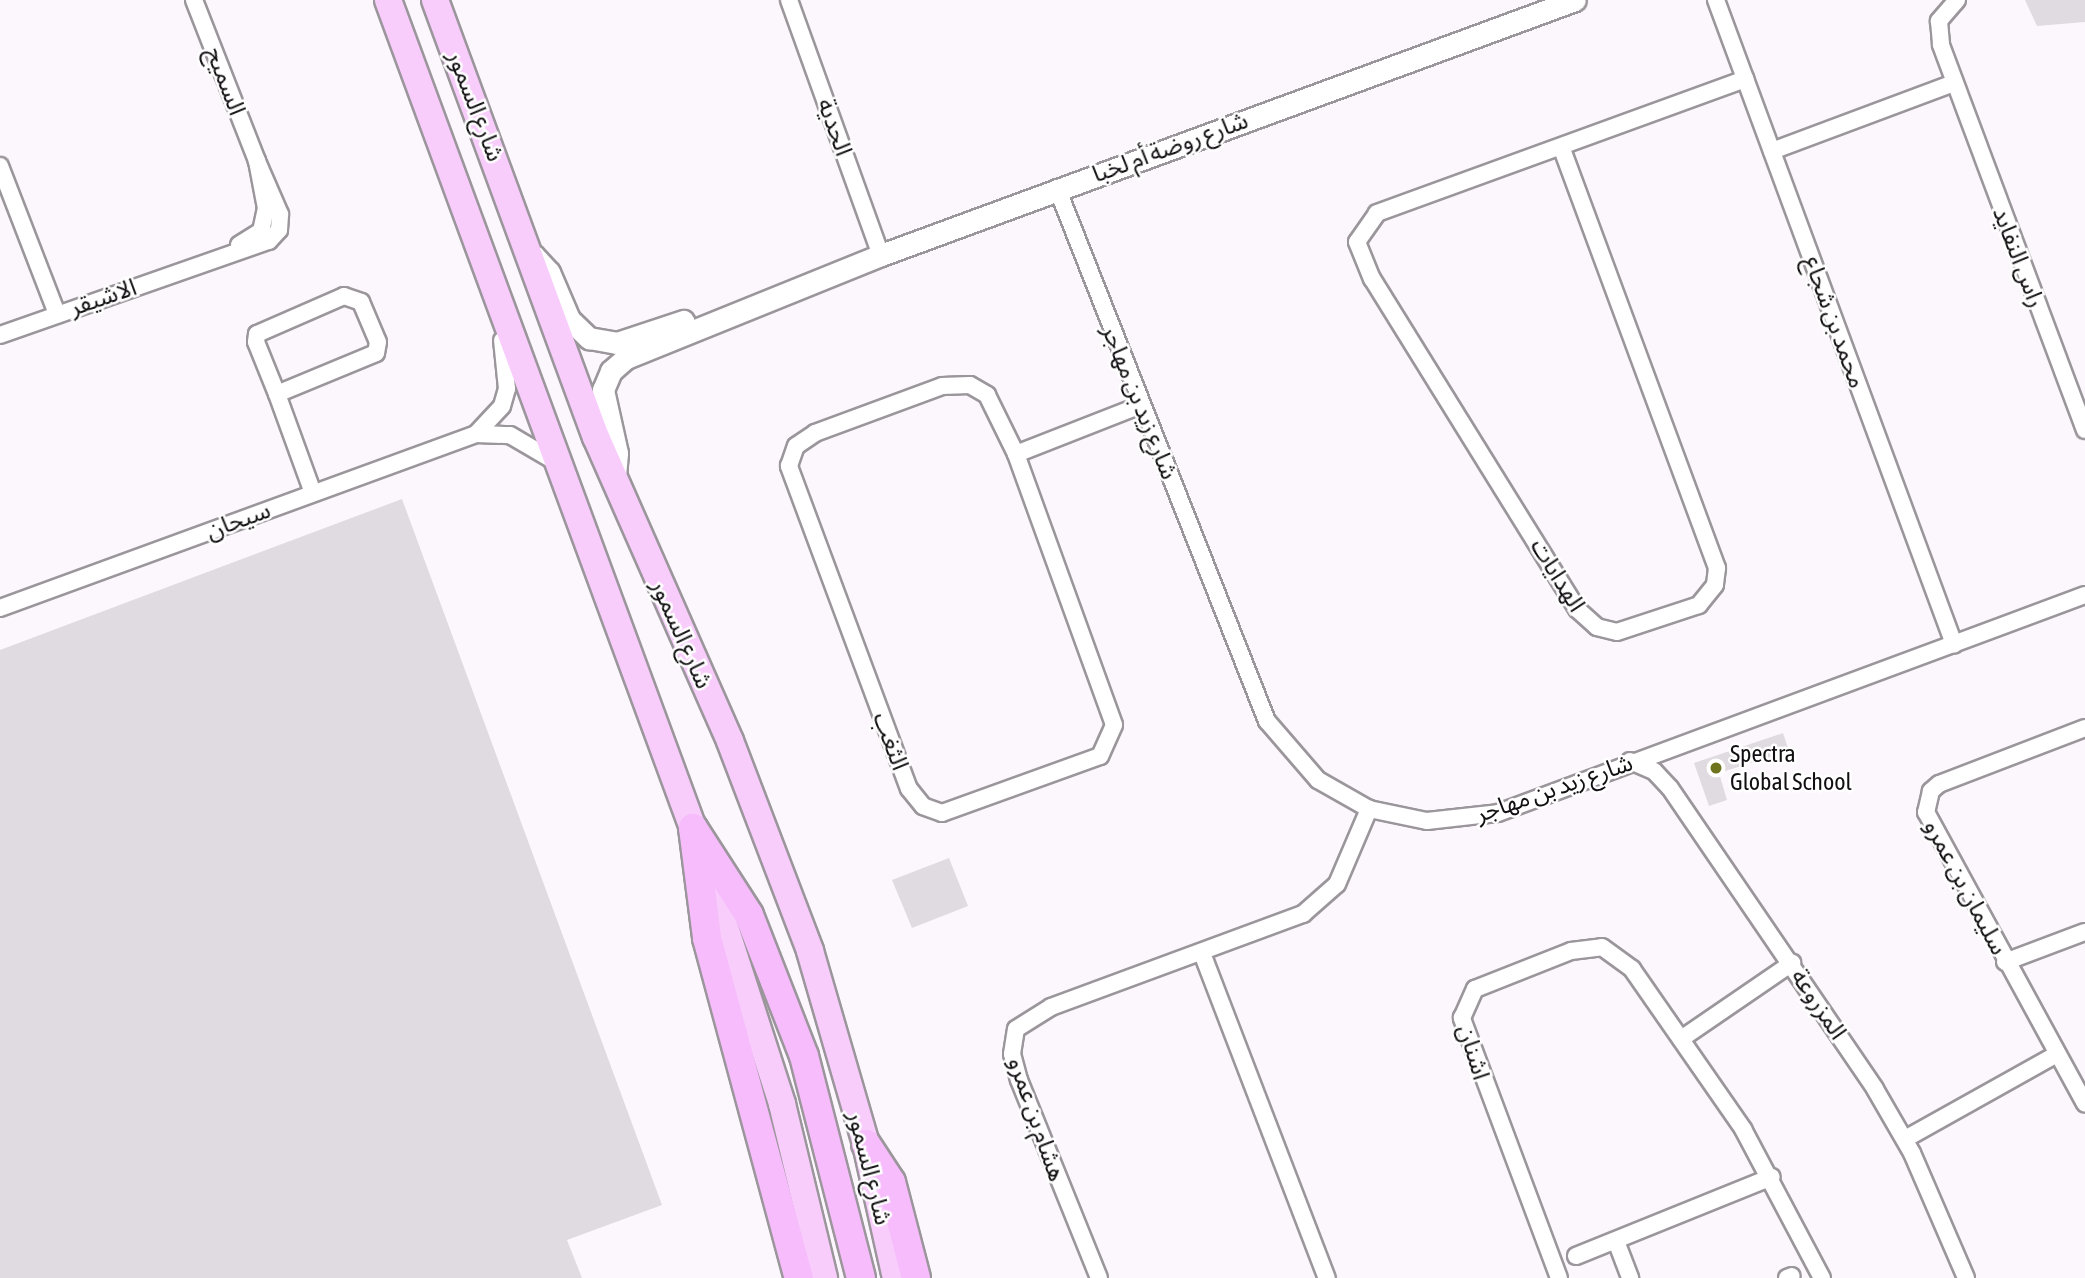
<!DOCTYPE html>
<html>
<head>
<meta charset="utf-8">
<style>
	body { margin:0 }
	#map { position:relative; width:2085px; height:1278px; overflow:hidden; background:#fcf7fc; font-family:"Asap Condensed","Noto Sans Arabic",sans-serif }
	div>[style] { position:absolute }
	.building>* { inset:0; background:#e0dbe0 }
	.roads { filter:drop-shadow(2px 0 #9b969b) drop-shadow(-2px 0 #9b969b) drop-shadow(0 2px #9b969b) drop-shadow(0 -2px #9b969b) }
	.minor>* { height:16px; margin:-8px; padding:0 8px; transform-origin:8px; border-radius:8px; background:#fff }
	.tertiary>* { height:21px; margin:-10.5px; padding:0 10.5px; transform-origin:10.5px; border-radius:10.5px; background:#fff }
	.primary>* { height:26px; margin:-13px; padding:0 13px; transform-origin:13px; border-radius:13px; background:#f8cdfc }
	.trunk>* { height:28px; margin:-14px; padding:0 14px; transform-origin:14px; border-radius:14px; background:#f6bcfb }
	.dots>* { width:19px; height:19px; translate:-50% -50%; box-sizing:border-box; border:4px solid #fff; border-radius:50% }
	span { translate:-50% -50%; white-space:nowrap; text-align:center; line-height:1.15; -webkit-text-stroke:5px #fff; paint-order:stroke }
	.street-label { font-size:24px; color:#110f11 }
	.poi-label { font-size:24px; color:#110f11 }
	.left { translate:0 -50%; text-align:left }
</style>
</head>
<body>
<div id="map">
	<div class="building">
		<div style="clip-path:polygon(2025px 0,2085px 0,2085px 22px,2037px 26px)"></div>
		<div style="clip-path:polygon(402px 499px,662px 1205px,567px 1240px,582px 1278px,0 1278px,0 650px)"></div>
		<div style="clip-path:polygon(1783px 733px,1789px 751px,1719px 773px,1727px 800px,1709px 806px,1694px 763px)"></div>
		<div style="clip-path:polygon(949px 858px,968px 906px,912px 928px,892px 880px)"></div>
	</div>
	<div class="roads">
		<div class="minor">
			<div style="left:194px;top:0;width:173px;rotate:68.6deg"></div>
			<div style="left:257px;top:161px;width:48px;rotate:79.2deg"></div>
			<div style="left:266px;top:208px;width:24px;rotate:102deg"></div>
			<div style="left:261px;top:231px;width:26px;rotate:148deg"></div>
			<div style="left:789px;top:0;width:271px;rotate:70.2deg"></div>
			<div style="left:1716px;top:0;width:687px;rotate:69.72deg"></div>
			<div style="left:1957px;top:0;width:28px;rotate:131deg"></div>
			<div style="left:1939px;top:21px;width:24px;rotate:85deg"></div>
			<div style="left:1941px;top:45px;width:411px;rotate:69.5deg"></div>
			<div style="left:1562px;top:149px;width:447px;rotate:69.7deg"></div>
			<div style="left:1717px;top:568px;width:17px;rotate:97deg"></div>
			<div style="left:1715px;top:585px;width:26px;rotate:129deg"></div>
			<div style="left:1699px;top:605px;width:86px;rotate:161.8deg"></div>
			<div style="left:1617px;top:632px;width:21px;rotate:-166deg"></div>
			<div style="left:1597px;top:627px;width:27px;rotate:-138deg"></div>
			<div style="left:1577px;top:609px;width:388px;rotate:-121.8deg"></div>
			<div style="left:1372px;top:279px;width:40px;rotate:-112deg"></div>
			<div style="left:1357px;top:242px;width:35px;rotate:-55deg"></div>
			<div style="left:1377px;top:213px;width:392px;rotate:-20deg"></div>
			<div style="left:1772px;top:151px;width:194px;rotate:-20.5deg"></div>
			<div style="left:0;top:166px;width:159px;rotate:68.9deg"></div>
			<div style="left:1057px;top:188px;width:573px;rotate:68.5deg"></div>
			<div style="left:1267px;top:721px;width:78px;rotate:49.2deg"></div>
			<div style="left:1318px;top:780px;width:59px;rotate:29.6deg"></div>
			<div style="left:1369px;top:809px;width:59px;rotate:11.7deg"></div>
			<div style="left:1427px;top:821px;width:71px;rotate:-6.4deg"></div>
			<div style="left:1498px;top:813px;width:626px;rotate:-20.37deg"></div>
			<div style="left:344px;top:296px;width:18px;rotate:19deg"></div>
			<div style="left:361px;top:302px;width:43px;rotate:67deg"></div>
			<div style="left:378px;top:342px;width:11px;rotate:100deg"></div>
			<div style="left:376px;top:353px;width:107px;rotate:157.5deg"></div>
			<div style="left:277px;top:394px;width:56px;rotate:-112deg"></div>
			<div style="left:256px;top:342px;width:8px;rotate:-83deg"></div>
			<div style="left:257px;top:334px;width:95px;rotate:-23.6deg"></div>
			<div style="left:0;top:335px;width:285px;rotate:-19.3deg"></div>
			<div style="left:269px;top:241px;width:15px;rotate:-48deg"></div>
			<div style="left:279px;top:230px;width:16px;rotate:-86deg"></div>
			<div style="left:280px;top:214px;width:58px;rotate:-113.5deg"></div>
			<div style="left:970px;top:385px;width:20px;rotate:30deg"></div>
			<div style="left:987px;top:395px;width:66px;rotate:63.8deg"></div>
			<div style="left:1016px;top:454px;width:288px;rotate:70.1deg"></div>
			<div style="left:1114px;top:725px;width:34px;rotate:114deg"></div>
			<div style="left:1100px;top:756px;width:168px;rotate:160.2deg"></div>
			<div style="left:942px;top:813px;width:20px;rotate:-160deg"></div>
			<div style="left:923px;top:806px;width:22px;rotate:-129deg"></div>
			<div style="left:909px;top:789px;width:345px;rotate:-110.4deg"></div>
			<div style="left:789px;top:466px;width:21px;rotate:-71deg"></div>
			<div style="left:796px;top:446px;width:23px;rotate:-34deg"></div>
			<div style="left:815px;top:433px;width:135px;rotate:-20.3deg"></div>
			<div style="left:942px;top:386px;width:28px;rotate:-2deg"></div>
			<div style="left:277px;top:394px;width:105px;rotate:70deg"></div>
			<div style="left:476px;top:434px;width:38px;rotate:-47deg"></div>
			<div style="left:502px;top:406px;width:18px;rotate:-74deg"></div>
			<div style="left:507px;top:389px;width:49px;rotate:-95.8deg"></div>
			<div style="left:1016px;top:454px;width:134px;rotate:-21.4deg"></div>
			<div style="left:0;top:608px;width:507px;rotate:-20.08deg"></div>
			<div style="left:476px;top:434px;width:34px;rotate:2deg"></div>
			<div style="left:510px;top:435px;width:53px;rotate:30.4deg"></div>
			<div style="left:2085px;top:728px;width:156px;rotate:159deg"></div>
			<div style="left:1939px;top:784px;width:11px;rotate:139deg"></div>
			<div style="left:1931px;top:791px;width:22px;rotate:103deg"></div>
			<div style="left:1926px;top:812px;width:332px;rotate:61.4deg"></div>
			<div style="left:1630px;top:761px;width:26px;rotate:23deg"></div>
			<div style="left:1654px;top:771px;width:23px;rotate:47deg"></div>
			<div style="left:1670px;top:788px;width:364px;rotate:55.7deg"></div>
			<div style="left:1875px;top:1089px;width:74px;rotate:60deg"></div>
			<div style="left:1912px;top:1153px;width:136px;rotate:66.6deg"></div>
			<div style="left:1202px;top:953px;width:348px;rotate:69deg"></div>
			<div style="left:2005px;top:962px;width:85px;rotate:-20.6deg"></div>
			<div style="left:1681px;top:1039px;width:135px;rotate:-34.4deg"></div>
			<div style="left:1905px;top:1139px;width:174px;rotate:-29.2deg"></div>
			<div style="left:1616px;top:1241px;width:40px;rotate:69deg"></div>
			<div style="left:1576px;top:1256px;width:211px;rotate:-22deg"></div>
			<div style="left:1099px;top:1278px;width:214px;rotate:-112deg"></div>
			<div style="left:1019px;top:1080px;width:27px;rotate:-105deg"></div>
			<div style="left:1012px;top:1054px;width:25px;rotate:-81deg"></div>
			<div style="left:1016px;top:1029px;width:41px;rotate:-32.2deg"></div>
			<div style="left:1051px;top:1007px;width:269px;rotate:-20.3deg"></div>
			<div style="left:1303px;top:914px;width:45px;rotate:-41.4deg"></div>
			<div style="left:1337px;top:884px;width:82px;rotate:-66.9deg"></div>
			<div style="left:1559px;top:1278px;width:278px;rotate:-110.5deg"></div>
			<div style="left:1462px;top:1018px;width:32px;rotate:-66deg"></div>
			<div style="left:1475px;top:989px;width:103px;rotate:-21.6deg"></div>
			<div style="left:1571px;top:951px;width:31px;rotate:-7deg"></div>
			<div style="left:1602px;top:947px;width:37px;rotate:36deg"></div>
			<div style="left:1632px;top:969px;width:195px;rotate:55.2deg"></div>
			<div style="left:1743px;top:1129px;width:169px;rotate:62.1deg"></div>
			<div style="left:1787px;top:1278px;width:5px;rotate:-22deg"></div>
		</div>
		<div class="tertiary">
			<div style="left:533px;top:255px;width:23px;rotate:47deg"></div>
			<div style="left:549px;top:272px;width:51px;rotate:66.9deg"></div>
			<div style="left:569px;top:319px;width:28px;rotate:44deg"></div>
			<div style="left:589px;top:338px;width:28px;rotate:10deg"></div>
			<div style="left:617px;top:343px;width:70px;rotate:-18.4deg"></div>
			<div style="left:615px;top:476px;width:23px;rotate:-85deg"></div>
			<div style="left:617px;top:453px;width:65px;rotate:-102.5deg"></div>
			<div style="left:603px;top:390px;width:21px;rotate:-67deg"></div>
			<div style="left:611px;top:371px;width:20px;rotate:-41deg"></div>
			<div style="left:626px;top:358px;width:275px;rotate:-22deg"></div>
			<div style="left:881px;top:255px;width:739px;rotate:-20.18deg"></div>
		</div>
		<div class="primary">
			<div style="left:388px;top:0;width:882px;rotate:69.78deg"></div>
			<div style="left:693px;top:828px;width:290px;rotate:72.1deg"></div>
			<div style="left:782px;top:1104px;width:179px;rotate:76.4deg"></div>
			<div style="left:435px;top:0;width:466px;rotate:69.8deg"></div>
			<div style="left:596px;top:437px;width:332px;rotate:66.2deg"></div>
			<div style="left:730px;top:741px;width:225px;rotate:69.1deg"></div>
			<div style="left:810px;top:951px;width:201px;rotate:73.8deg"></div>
			<div style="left:866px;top:1144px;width:137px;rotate:77.4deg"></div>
		</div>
		<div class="trunk">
			<div style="left:693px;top:828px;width:103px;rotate:57.2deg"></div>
			<div style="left:749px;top:915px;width:151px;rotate:68.7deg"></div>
			<div style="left:804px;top:1056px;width:229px;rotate:75.6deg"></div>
			<div style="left:693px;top:828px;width:111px;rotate:82.7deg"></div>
			<div style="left:707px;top:938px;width:352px;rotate:74.9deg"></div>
			<div style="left:866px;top:1144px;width:45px;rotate:56.7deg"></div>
			<div style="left:891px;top:1182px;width:99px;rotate:75.4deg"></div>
		</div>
	</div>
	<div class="dots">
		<div style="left:1716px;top:768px;background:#6e741d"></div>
	</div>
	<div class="street-label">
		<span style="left:226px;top:81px;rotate:69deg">السميح</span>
		<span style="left:476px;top:106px;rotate:69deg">شارع السمور</span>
		<span style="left:835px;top:127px;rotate:70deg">الحدية</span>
		<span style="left:1170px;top:147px;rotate:-20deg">شارع روضة أم لخبا</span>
		<span style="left:2019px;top:257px;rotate:69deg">راس النفايد</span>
		<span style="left:103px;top:297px;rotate:-19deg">الاشيقر</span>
		<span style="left:1835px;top:322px;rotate:70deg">محمد بن شجاع</span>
		<span style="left:1140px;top:402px;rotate:68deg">شارع زيد بن مهاجر</span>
		<span style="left:238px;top:520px;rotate:-20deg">سيحان</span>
		<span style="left:1558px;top:575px;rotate:58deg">الهدايات</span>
		<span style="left:682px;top:634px;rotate:66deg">شارع السمور</span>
		<span style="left:891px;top:741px;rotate:69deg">الثغب</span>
		<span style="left:1554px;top:788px;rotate:-19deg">شارع زيد بن مهاجر</span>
		<span style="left:1966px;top:887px;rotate:62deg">سليمان بن عمرو</span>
		<span style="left:1819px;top:1004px;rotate:56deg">المزروعة</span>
		<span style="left:1474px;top:1052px;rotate:73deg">اشنان</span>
		<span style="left:1037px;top:1119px;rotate:71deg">هشام بن عمرو</span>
		<span style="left:870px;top:1168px;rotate:76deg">شارع السمور</span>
	</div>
	<div class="poi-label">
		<span class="left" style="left:1730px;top:768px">Spectra<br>Global School</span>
	</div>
</div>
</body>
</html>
